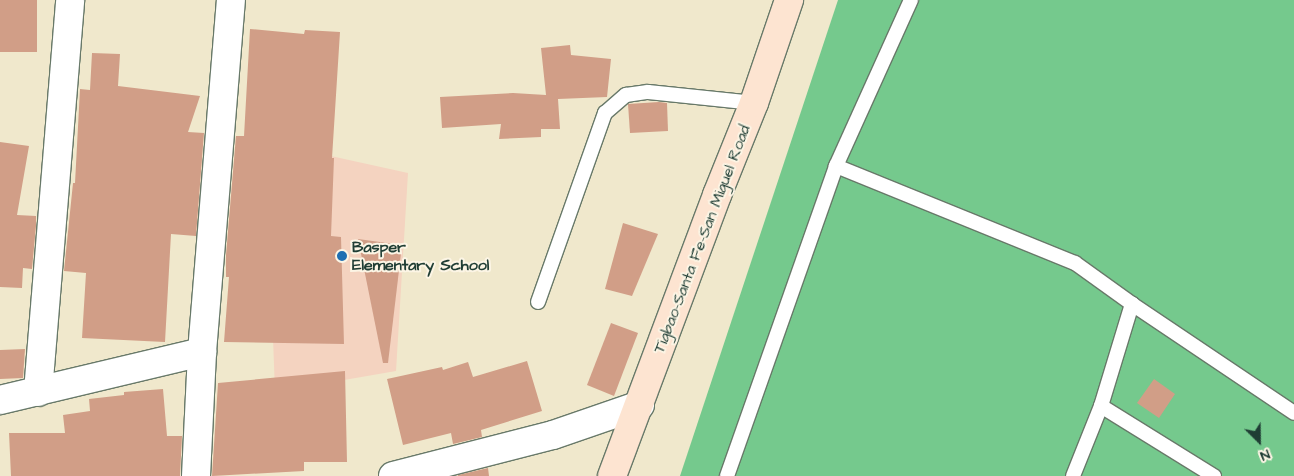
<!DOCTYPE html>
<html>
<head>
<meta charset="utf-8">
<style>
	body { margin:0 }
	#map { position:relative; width:1294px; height:476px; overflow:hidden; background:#f0e8cc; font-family:"Architects Daughter",sans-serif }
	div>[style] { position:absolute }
	.built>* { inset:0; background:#f4d3c0 }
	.green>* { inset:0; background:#75c98d }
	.building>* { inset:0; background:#d19e87 }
	.roads { filter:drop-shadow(1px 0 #687969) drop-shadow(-1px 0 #687969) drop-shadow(0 1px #687969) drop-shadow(0 -1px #687969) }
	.lane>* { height:14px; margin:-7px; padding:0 7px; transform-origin:7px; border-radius:7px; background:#fff }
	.street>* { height:28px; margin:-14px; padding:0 14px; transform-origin:14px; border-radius:14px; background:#fff }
	.secondary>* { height:28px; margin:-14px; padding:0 14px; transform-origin:14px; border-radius:14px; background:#fde4d1 }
	.dots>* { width:14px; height:14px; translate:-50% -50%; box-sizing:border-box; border:2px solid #fcf5e5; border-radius:50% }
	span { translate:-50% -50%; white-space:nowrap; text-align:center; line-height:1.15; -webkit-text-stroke:4px #fcf5e5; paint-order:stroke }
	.street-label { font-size:16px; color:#1f3d34 }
	.poi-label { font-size:16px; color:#1f3d34; font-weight:700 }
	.left { translate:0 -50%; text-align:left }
	.north { position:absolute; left:1234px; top:416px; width:50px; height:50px; -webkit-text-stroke:4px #fcf5e5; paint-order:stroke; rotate:157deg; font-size:14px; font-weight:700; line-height:20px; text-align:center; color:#1f3d34 }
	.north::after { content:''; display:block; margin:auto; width:18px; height:22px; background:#1f3d34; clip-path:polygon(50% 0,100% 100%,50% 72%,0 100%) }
</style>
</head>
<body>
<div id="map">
	<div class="built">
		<div style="clip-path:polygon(290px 147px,408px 173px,396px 371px,275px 392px,273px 338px)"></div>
	</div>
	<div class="green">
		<div style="clip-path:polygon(838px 0,1294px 0,1294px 476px,680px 476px)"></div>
	</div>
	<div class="building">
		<div style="clip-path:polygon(0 0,37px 0,37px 52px,0 52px)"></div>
		<div style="clip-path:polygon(250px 29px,304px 34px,305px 30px,340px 32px,332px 158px,334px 158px,331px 236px,341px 237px,344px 344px,224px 342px,229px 277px,226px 277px,226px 255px,236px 136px,244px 136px)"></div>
		<div style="clip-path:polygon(570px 45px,571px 55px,611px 59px,607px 97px,558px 99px,560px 129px,541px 129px,541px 137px,499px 139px,501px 124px,442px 128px,440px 97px,513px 93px,546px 95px,541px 48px)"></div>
		<div style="clip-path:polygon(92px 53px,120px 54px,118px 86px,200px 96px,188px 132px,204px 133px,196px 236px,171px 234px,165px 342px,82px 338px,86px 273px,64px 271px,73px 183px,75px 183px,80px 89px,90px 90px)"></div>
		<div style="clip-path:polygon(659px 102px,667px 103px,668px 131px,630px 133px,628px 104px)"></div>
		<div style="clip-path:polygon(0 142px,29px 146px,17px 215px,36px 216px,36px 226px,32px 269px,23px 268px,22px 288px,0 287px)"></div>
		<div style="clip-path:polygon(623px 223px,658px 234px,632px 296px,605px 289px)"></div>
		<div style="clip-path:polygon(358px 239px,402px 245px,388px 363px,383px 363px)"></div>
		<div style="clip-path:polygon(611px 323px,638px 333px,614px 396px,587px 385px)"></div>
		<div style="clip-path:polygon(25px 349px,23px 378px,0 379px,0 350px)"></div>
		<div style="clip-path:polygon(527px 361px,542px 411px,481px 430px,482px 437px,453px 444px,451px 433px,403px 445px,387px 379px,442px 367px,443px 370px,468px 362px,473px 377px)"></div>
		<div style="clip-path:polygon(345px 371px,347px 462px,304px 462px,304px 471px,212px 476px,218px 383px)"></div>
		<div style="clip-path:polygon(1154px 379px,1175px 394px,1159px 418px,1137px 403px)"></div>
		<div style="clip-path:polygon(163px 389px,167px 436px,182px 436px,180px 476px,11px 476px,9px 433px,65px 433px,63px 415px,90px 411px,89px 399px,124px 395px,124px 392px)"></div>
		<div style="clip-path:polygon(488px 468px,489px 476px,458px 476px,458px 475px)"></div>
	</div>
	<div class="roads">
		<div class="lane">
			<div style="left:836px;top:166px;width:258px;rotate:22.1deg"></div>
			<div style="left:1075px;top:263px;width:70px;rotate:35.7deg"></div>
			<div style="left:1132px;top:304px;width:195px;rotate:33.9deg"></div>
			<div style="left:538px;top:302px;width:201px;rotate:-70.5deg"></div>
			<div style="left:605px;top:113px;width:28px;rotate:-41deg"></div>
			<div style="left:626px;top:95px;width:22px;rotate:-8deg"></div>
			<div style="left:648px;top:92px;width:107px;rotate:5.9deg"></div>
			<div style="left:1101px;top:406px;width:133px;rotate:31.8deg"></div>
			<div style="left:727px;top:476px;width:329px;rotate:-70.6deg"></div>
			<div style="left:836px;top:166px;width:182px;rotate:-65.7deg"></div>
			<div style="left:1073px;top:476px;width:75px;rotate:-68.2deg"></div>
			<div style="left:1101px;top:406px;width:107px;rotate:-73.1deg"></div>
		</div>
		<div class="street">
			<div style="left:38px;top:392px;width:393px;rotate:-85.3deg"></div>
			<div style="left:0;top:400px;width:208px;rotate:-13.4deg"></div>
			<div style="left:196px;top:476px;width:124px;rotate:-87.2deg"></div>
			<div style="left:202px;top:352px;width:353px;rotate:-85.3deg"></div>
			<div style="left:393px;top:476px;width:165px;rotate:-14.4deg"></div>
			<div style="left:553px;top:435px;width:92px;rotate:-19deg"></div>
		</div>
		<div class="secondary">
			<div style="left:612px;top:476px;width:300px;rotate:-69.5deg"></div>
			<div style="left:717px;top:195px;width:99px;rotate:-68.1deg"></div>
			<div style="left:754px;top:103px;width:109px;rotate:-71.2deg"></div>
		</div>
	</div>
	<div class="dots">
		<div style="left:342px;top:256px;background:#1f6fb2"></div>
	</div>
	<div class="street-label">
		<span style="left:702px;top:239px;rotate:-69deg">Tigbao-Santa Fe-San Miguel Road</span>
	</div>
	<div class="poi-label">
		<span class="left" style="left:352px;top:256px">Basper<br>Elementary School</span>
	</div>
	<div class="north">N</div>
</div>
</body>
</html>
